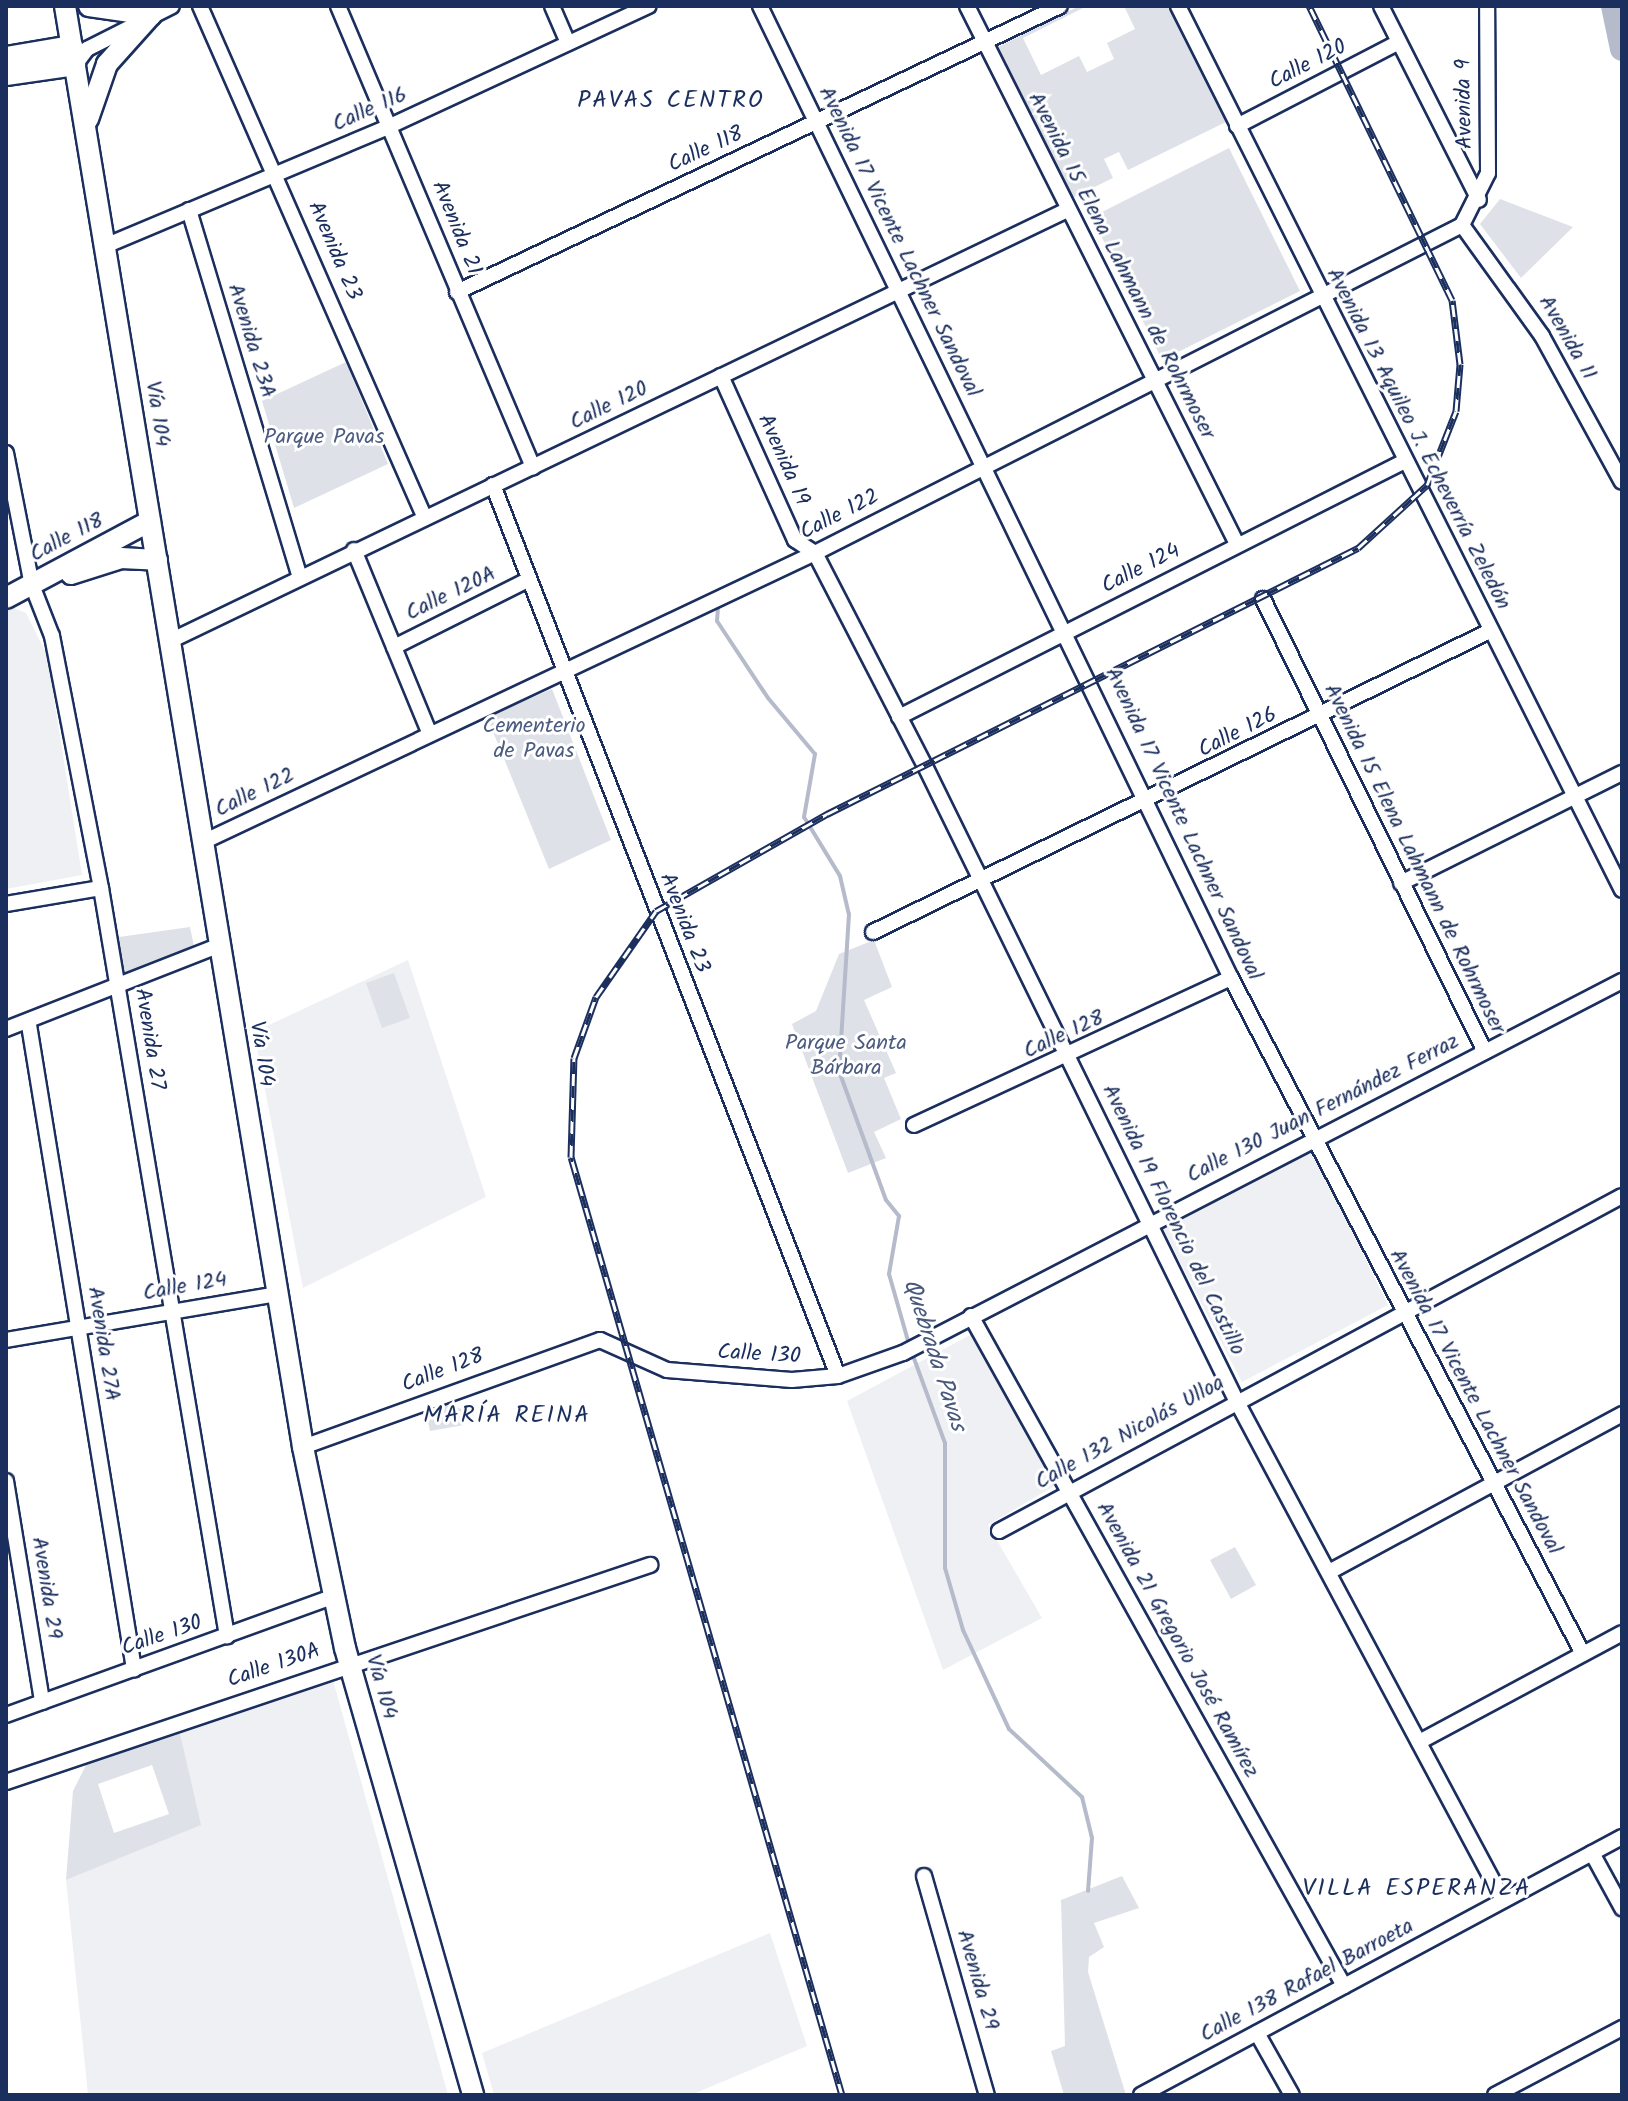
<!DOCTYPE html>
<html>
<head>
<meta charset="utf-8">
<style>
	body { margin:0 }
	#map { position:relative; width:1628px; height:2101px; overflow:hidden; background:#fff; font-family:Kalam,sans-serif }
	div>[style] { position:absolute }
	.built>* { inset:0; background:#eff0f4 }
	.green>* { inset:0; background:#dee1e7 }
	.stream>* { height:4px; margin:-2px; padding:0 2px; transform-origin:2px; border-radius:2px; background:#b5bbca }
	.river>* { height:24px; margin:-12px; padding:0 12px; transform-origin:12px; border-radius:12px; background:#b5bbca }
	.roads { filter:drop-shadow(2px 0 #1b2f5e) drop-shadow(-2px 0 #1b2f5e) drop-shadow(0 2px #1b2f5e) drop-shadow(0 -2px #1b2f5e) }
	.street>* { height:14px; margin:-7px; padding:0 7px; transform-origin:7px; border-radius:7px; background:#fff }
	.secondary>* { height:20px; margin:-10px; padding:0 10px; transform-origin:10px; border-radius:10px; background:#fff }
	.rail>* { height:7px; margin-top:-3.5px; transform-origin:0; background:repeating-linear-gradient(90deg,#fff 0 12px,#1b2f5e 0 24px); box-sizing:border-box; border-block:2px solid #1b2f5e }
	span { translate:-50% -50%; white-space:nowrap; text-align:center; line-height:1.15; -webkit-text-stroke:6px #fff; paint-order:stroke }
	.street-label { font-size:22px; color:#1b2f5e }
	.park-label { font-size:22px; color:#4c5c80 }
	.neighbourhood-label { font-size:24px; color:#1b2f5e; letter-spacing:2px }
	.water-label { font-size:24px; color:#49597e; font-style:italic }
	.frame { position:absolute; inset:0; border:8px solid #1b2f5e; pointer-events:none }
</style>
</head>
<body>
<div id="map">
	<div class="built">
		<div style="clip-path:polygon(6px 605px,26px 613px,47px 655px,82px 875px,6px 889px)"></div>
		<div style="clip-path:polygon(408px 960px,486px 1197px,303px 1288px,254px 1032px)"></div>
		<div style="clip-path:polygon(1311px 1147px,1388px 1305px,1242px 1382px,1162px 1227px)"></div>
		<div style="clip-path:polygon(972px 1334px,1056px 1485px,988px 1525px,1042px 1618px,943px 1670px,847px 1401px)"></div>
		<div style="clip-path:polygon(333px 1680px,448px 2095px,88px 2095px,66px 1880px,200px 1825px,180px 1733px)"></div>
		<div style="clip-path:polygon(770px 1933px,807px 2046px,691px 2095px,494px 2095px,482px 2053px)"></div>
	</div>
	<div class="green">
		<div style="clip-path:polygon(1079px 6px,1087px 6px,1023px 38px,1041px 75px,1079px 56px,1087px 72px,1114px 59px,1107px 43px,1135px 29px,1124px 6px,1171px 6px,1228px 121px,1128px 170px,1119px 152px,1104px 159px,1113px 178px,1070px 199px,996px 48px)"></div>
		<div style="clip-path:polygon(1229px 148px,1300px 291px,1162px 360px,1092px 217px)"></div>
		<div style="clip-path:polygon(1500px 199px,1573px 227px,1521px 278px,1480px 224px)"></div>
		<div style="clip-path:polygon(346px 362px,388px 464px,294px 508px,262px 401px)"></div>
		<div style="clip-path:polygon(552px 689px,611px 840px,549px 869px,487px 717px)"></div>
		<div style="clip-path:polygon(190px 927px,195px 951px,124px 980px,119px 937px)"></div>
		<div style="clip-path:polygon(874px 940px,892px 987px,864px 1000px,896px 1073px,884px 1078px,901px 1119px,874px 1132px,886px 1158px,848px 1173px,792px 1024px,816px 1011px,839px 954px)"></div>
		<div style="clip-path:polygon(394px 973px,410px 1018px,382px 1028px,366px 983px)"></div>
		<div style="clip-path:polygon(444px 1401px,461px 1409px,464px 1425px,430px 1431px,425px 1408px)"></div>
		<div style="clip-path:polygon(1235px 1547px,1256px 1585px,1231px 1599px,1210px 1560px)"></div>
		<div style="clip-path:polygon(evenodd,180px 1733px,201px 1825px,66px 1880px,73px 1791px,87px 1763px,180px 1733px,152px 1765px,169px 1814px,114px 1833px,98px 1784px,152px 1765px)"></div>
		<div style="clip-path:polygon(1122px 1876px,1139px 1908px,1094px 1923px,1104px 1947px,1089px 1957px,1088px 1972px,1126px 2095px,1064px 2095px,1051px 2051px,1065px 2046px,1061px 1900px)"></div>
	</div>
	<div class="stream">
		<div style="left:718px;top:607px;width:14px;rotate:94deg"></div>
		<div style="left:717px;top:621px;width:92px;rotate:56.5deg"></div>
		<div style="left:768px;top:698px;width:73px;rotate:50deg"></div>
		<div style="left:815px;top:754px;width:64px;rotate:99.9deg"></div>
		<div style="left:804px;top:817px;width:69px;rotate:58.6deg"></div>
		<div style="left:840px;top:876px;width:39px;rotate:77deg"></div>
		<div style="left:849px;top:914px;width:157px;rotate:93.6deg"></div>
		<div style="left:839px;top:1071px;width:137px;rotate:70deg"></div>
		<div style="left:886px;top:1200px;width:21px;rotate:51deg"></div>
		<div style="left:899px;top:1216px;width:59px;rotate:99.8deg"></div>
		<div style="left:889px;top:1274px;width:73px;rotate:74.1deg"></div>
		<div style="left:912px;top:1353px;width:96px;rotate:69.9deg"></div>
		<div style="left:945px;top:1443px;width:125px;rotate:90deg"></div>
		<div style="left:945px;top:1568px;width:65px;rotate:73.8deg"></div>
		<div style="left:963px;top:1630px;width:109px;rotate:65.1deg"></div>
		<div style="left:1009px;top:1729px;width:100px;rotate:43deg"></div>
		<div style="left:1082px;top:1797px;width:42px;rotate:76.3deg"></div>
		<div style="left:1092px;top:1838px;width:53px;rotate:94.3deg"></div>
	</div>
	<div class="river">
		<div style="left:1613px;top:6px;width:44px;rotate:78.2deg"></div>
	</div>
	<div class="roads">
		<div class="street">
			<div style="left:200px;top:6px;width:557px;rotate:66.29deg"></div>
			<div style="left:338px;top:6px;width:501px;rotate:67.07deg"></div>
			<div style="left:552px;top:6px;width:40px;rotate:66.6deg"></div>
			<div style="left:760px;top:6px;width:1080px;rotate:64.15deg"></div>
			<div style="left:1231px;top:978px;width:762px;rotate:62.49deg"></div>
			<div style="left:967px;top:6px;width:602px;rotate:63.35deg"></div>
			<div style="left:1178px;top:6px;width:989px;rotate:63.33deg"></div>
			<div style="left:1381px;top:6px;width:217px;rotate:63.2deg"></div>
			<div style="left:75px;top:65px;width:20px;rotate:-53deg"></div>
			<div style="left:87px;top:49px;width:95px;rotate:-26.8deg"></div>
			<div style="left:1237px;top:126px;width:182px;rotate:-27.4deg"></div>
			<div style="left:189px;top:210px;width:383px;rotate:73.2deg"></div>
			<div style="left:1462px;top:225px;width:137px;rotate:54.2deg"></div>
			<div style="left:1542px;top:336px;width:166px;rotate:61.3deg"></div>
			<div style="left:105px;top:246px;width:309px;rotate:-22.8deg"></div>
			<div style="left:390px;top:126px;width:285px;rotate:-24.9deg"></div>
			<div style="left:457px;top:292px;width:667px;rotate:-25.37deg"></div>
			<div style="left:721px;top:376px;width:180px;rotate:65.7deg"></div>
			<div style="left:795px;top:540px;width:24px;rotate:33deg"></div>
			<div style="left:815px;top:553px;width:240px;rotate:62.7deg"></div>
			<div style="left:925px;top:766px;width:706px;rotate:63.87deg"></div>
			<div style="left:1236px;top:1400px;width:567px;rotate:61.9deg"></div>
			<div style="left:6px;top:453px;width:135px;rotate:78.9deg"></div>
			<div style="left:32px;top:585px;width:55px;rotate:68.6deg"></div>
			<div style="left:52px;top:636px;width:257px;rotate:79deg"></div>
			<div style="left:101px;top:888px;width:759px;rotate:80.44deg"></div>
			<div style="left:493px;top:485px;width:955px;rotate:68.83deg"></div>
			<div style="left:354px;top:550px;width:197px;rotate:67.6deg"></div>
			<div style="left:1263px;top:599px;width:504px;rotate:63.89deg"></div>
			<div style="left:170px;top:641px;width:995px;rotate:-25.66deg"></div>
			<div style="left:394px;top:647px;width:150px;rotate:-26.6deg"></div>
			<div style="left:899px;top:717px;width:567px;rotate:-26.84deg"></div>
			<div style="left:203px;top:842px;width:677px;rotate:-25.28deg"></div>
			<div style="left:815px;top:553px;width:725px;rotate:-26.88deg"></div>
			<div style="left:1462px;top:225px;width:58px;rotate:-63.4deg"></div>
			<div style="left:1488px;top:173px;width:167px;rotate:-90.3deg"></div>
			<div style="left:1401px;top:883px;width:247px;rotate:-26.5deg"></div>
			<div style="left:6px;top:904px;width:96px;rotate:-9.6deg"></div>
			<div style="left:873px;top:932px;width:687px;rotate:-26.01deg"></div>
			<div style="left:29px;top:1025px;width:653px;rotate:80.74deg"></div>
			<div style="left:6px;top:1029px;width:230px;rotate:-21.4deg"></div>
			<div style="left:914px;top:1125px;width:349px;rotate:-24.9deg"></div>
			<div style="left:971px;top:1316px;width:767px;rotate:60.89deg"></div>
			<div style="left:6px;top:1340px;width:275px;rotate:-9.6deg"></div>
			<div style="left:303px;top:1447px;width:316px;rotate:-19.8deg"></div>
			<div style="left:600px;top:1340px;width:73px;rotate:24.1deg"></div>
			<div style="left:667px;top:1370px;width:125px;rotate:4.6deg"></div>
			<div style="left:792px;top:1380px;width:46px;rotate:-5deg"></div>
			<div style="left:838px;top:1376px;width:69px;rotate:-19.5deg"></div>
			<div style="left:903px;top:1353px;width:810px;rotate:-27.36deg"></div>
			<div style="left:6px;top:1481px;width:224px;rotate:80.7deg"></div>
			<div style="left:999px;top:1531px;width:707px;rotate:-28.27deg"></div>
			<div style="left:1329px;top:1572px;width:333px;rotate:-28.3deg"></div>
			<div style="left:6px;top:1715px;width:347px;rotate:-19.9deg"></div>
			<div style="left:1419px;top:1742px;width:230px;rotate:-28.2deg"></div>
			<div style="left:6px;top:1782px;width:680px;rotate:-18.62deg"></div>
			<div style="left:1592px;top:1853px;width:63px;rotate:61.4deg"></div>
			<div style="left:924px;top:1876px;width:228px;rotate:74deg"></div>
			<div style="left:1257px;top:2033px;width:71px;rotate:60.6deg"></div>
			<div style="left:1141px;top:2095px;width:546px;rotate:-28.21deg"></div>
			<div style="left:1495px;top:2095px;width:144px;rotate:-27.8deg"></div>
		</div>
		<div class="secondary">
			<div style="left:65px;top:6px;width:1461px;rotate:80.62deg"></div>
			<div style="left:303px;top:1447px;width:205px;rotate:78.2deg"></div>
			<div style="left:345px;top:1648px;width:465px;rotate:74deg"></div>
			<div style="left:89px;top:6px;width:63px;rotate:8.3deg"></div>
			<div style="left:6px;top:57px;width:67px;rotate:-9.5deg"></div>
			<div style="left:6px;top:75px;width:70px;rotate:-8.2deg"></div>
			<div style="left:88px;top:119px;width:58px;rotate:-70.9deg"></div>
			<div style="left:107px;top:64px;width:66px;rotate:-48.1deg"></div>
			<div style="left:71px;top:574px;width:52px;rotate:-17.7deg"></div>
			<div style="left:121px;top:558px;width:36px;rotate:3deg"></div>
			<div style="left:6px;top:598px;width:163px;rotate:-28.1deg"></div>
		</div>
	</div>
	<div class="rail">
		<div style="left:842px;top:2095px;width:976px;rotate:-106.11deg"></div>
		<div style="left:571px;top:1157px;width:99px;rotate:-88.3deg"></div>
		<div style="left:574px;top:1058px;width:65px;rotate:-70.2deg"></div>
		<div style="left:596px;top:997px;width:105px;rotate:-55.1deg"></div>
		<div style="left:656px;top:911px;width:197px;rotate:-29.6deg"></div>
		<div style="left:827px;top:814px;width:594px;rotate:-26.61deg"></div>
		<div style="left:1358px;top:548px;width:93px;rotate:-42.4deg"></div>
		<div style="left:1427px;top:485px;width:79px;rotate:-68.6deg"></div>
		<div style="left:1456px;top:411px;width:47px;rotate:-85.1deg"></div>
		<div style="left:1460px;top:364px;width:64px;rotate:-97.1deg"></div>
		<div style="left:1452px;top:300px;width:327px;rotate:-115.9deg"></div>
	</div>
	<div class="street-label">
		<span style="left:1308px;top:65px;rotate:-27deg">Calle 120</span>
		<span style="left:1465px;top:104px;rotate:-91deg">Avenida 9</span>
		<span style="left:370px;top:110px;rotate:-24deg">Calle 116</span>
		<span style="left:706px;top:150px;rotate:-25deg">Calle 118</span>
		<span style="left:456px;top:228px;rotate:68deg">Avenida 21</span>
		<span style="left:899px;top:242px;rotate:64deg">Avenida 17 Vicente Lachner Sandoval</span>
		<span style="left:334px;top:251px;rotate:67deg">Avenida 23</span>
		<span style="left:1121px;top:266px;rotate:63deg">Avenida 15 Elena Lahmann de Rohrmoser</span>
		<span style="left:1567px;top:338px;rotate:60deg">Avenida 11</span>
		<span style="left:251px;top:341px;rotate:73deg">Avenida 23A</span>
		<span style="left:609px;top:406px;rotate:-26deg">Calle 120</span>
		<span style="left:157px;top:414px;rotate:81deg">Vía 104</span>
		<span style="left:1418px;top:439px;rotate:63deg">Avenida 13 Aquileo J. Echeverría Zeledón</span>
		<span style="left:783px;top:460px;rotate:66deg">Avenida 19</span>
		<span style="left:840px;top:515px;rotate:-27deg">Calle 122</span>
		<span style="left:67px;top:538px;rotate:-28deg">Calle 118</span>
		<span style="left:1141px;top:569px;rotate:-27deg">Calle 124</span>
		<span style="left:451px;top:594px;rotate:-26deg">Calle 120A</span>
		<span style="left:1238px;top:733px;rotate:-27deg">Calle 126</span>
		<span style="left:255px;top:793px;rotate:-26deg">Calle 122</span>
		<span style="left:1183px;top:824px;rotate:65deg">Avenida 17 Vicente Lachner Sandoval</span>
		<span style="left:1414px;top:859px;rotate:64deg">Avenida 15 Elena Lahmann de Rohrmoser</span>
		<span style="left:684px;top:923px;rotate:69deg">Avenida 23</span>
		<span style="left:1064px;top:1035px;rotate:-25deg">Calle 128</span>
		<span style="left:149px;top:1039px;rotate:81deg">Avenida 27</span>
		<span style="left:261px;top:1054px;rotate:81deg">Vía 104</span>
		<span style="left:1323px;top:1109px;rotate:-27deg">Calle 130 Juan Fernández Ferraz</span>
		<span style="left:1173px;top:1220px;rotate:64deg">Avenida 19 Florencio del Castillo</span>
		<span style="left:185px;top:1287px;rotate:-10deg">Calle 124</span>
		<span style="left:103px;top:1344px;rotate:81deg">Avenida 27A</span>
		<span style="left:759px;top:1355px;rotate:3deg">Calle 130</span>
		<span style="left:443px;top:1371px;rotate:-21deg">Calle 128</span>
		<span style="left:1475px;top:1402px;rotate:62deg">Avenida 17 Vicente Lachner Sandoval</span>
		<span style="left:1130px;top:1433px;rotate:-29deg">Calle 132 Nicolás Ulloa</span>
		<span style="left:46px;top:1588px;rotate:81deg">Avenida 29</span>
		<span style="left:162px;top:1636px;rotate:-19deg">Calle 130</span>
		<span style="left:1177px;top:1640px;rotate:61deg">Avenida 21 Gregorio José Ramírez</span>
		<span style="left:274px;top:1666px;rotate:-19deg">Calle 130A</span>
		<span style="left:381px;top:1687px;rotate:74deg">Vía 104</span>
		<span style="left:977px;top:1980px;rotate:74deg">Avenida 29</span>
		<span style="left:1307px;top:1981px;rotate:-28deg">Calle 138 Rafael Barroeta</span>
	</div>
	<div class="park-label">
		<span style="left:324px;top:438px">Parque Pavas</span>
		<span style="left:534px;top:739px">Cementerio<br>de Pavas</span>
		<span style="left:846px;top:1056px">Parque Santa<br>Bárbara</span>
	</div>
	<div class="neighbourhood-label">
		<span style="left:671px;top:101px">PAVAS CENTRO</span>
		<span style="left:507px;top:1416px">MARÍA REINA</span>
		<span style="left:1417px;top:1889px">VILLA ESPERANZA</span>
	</div>
	<div class="water-label">
		<span style="left:934px;top:1355px;rotate:72deg">Quebrada Pavas</span>
	</div>
	<div class="frame"></div>
</div>
</body>
</html>
